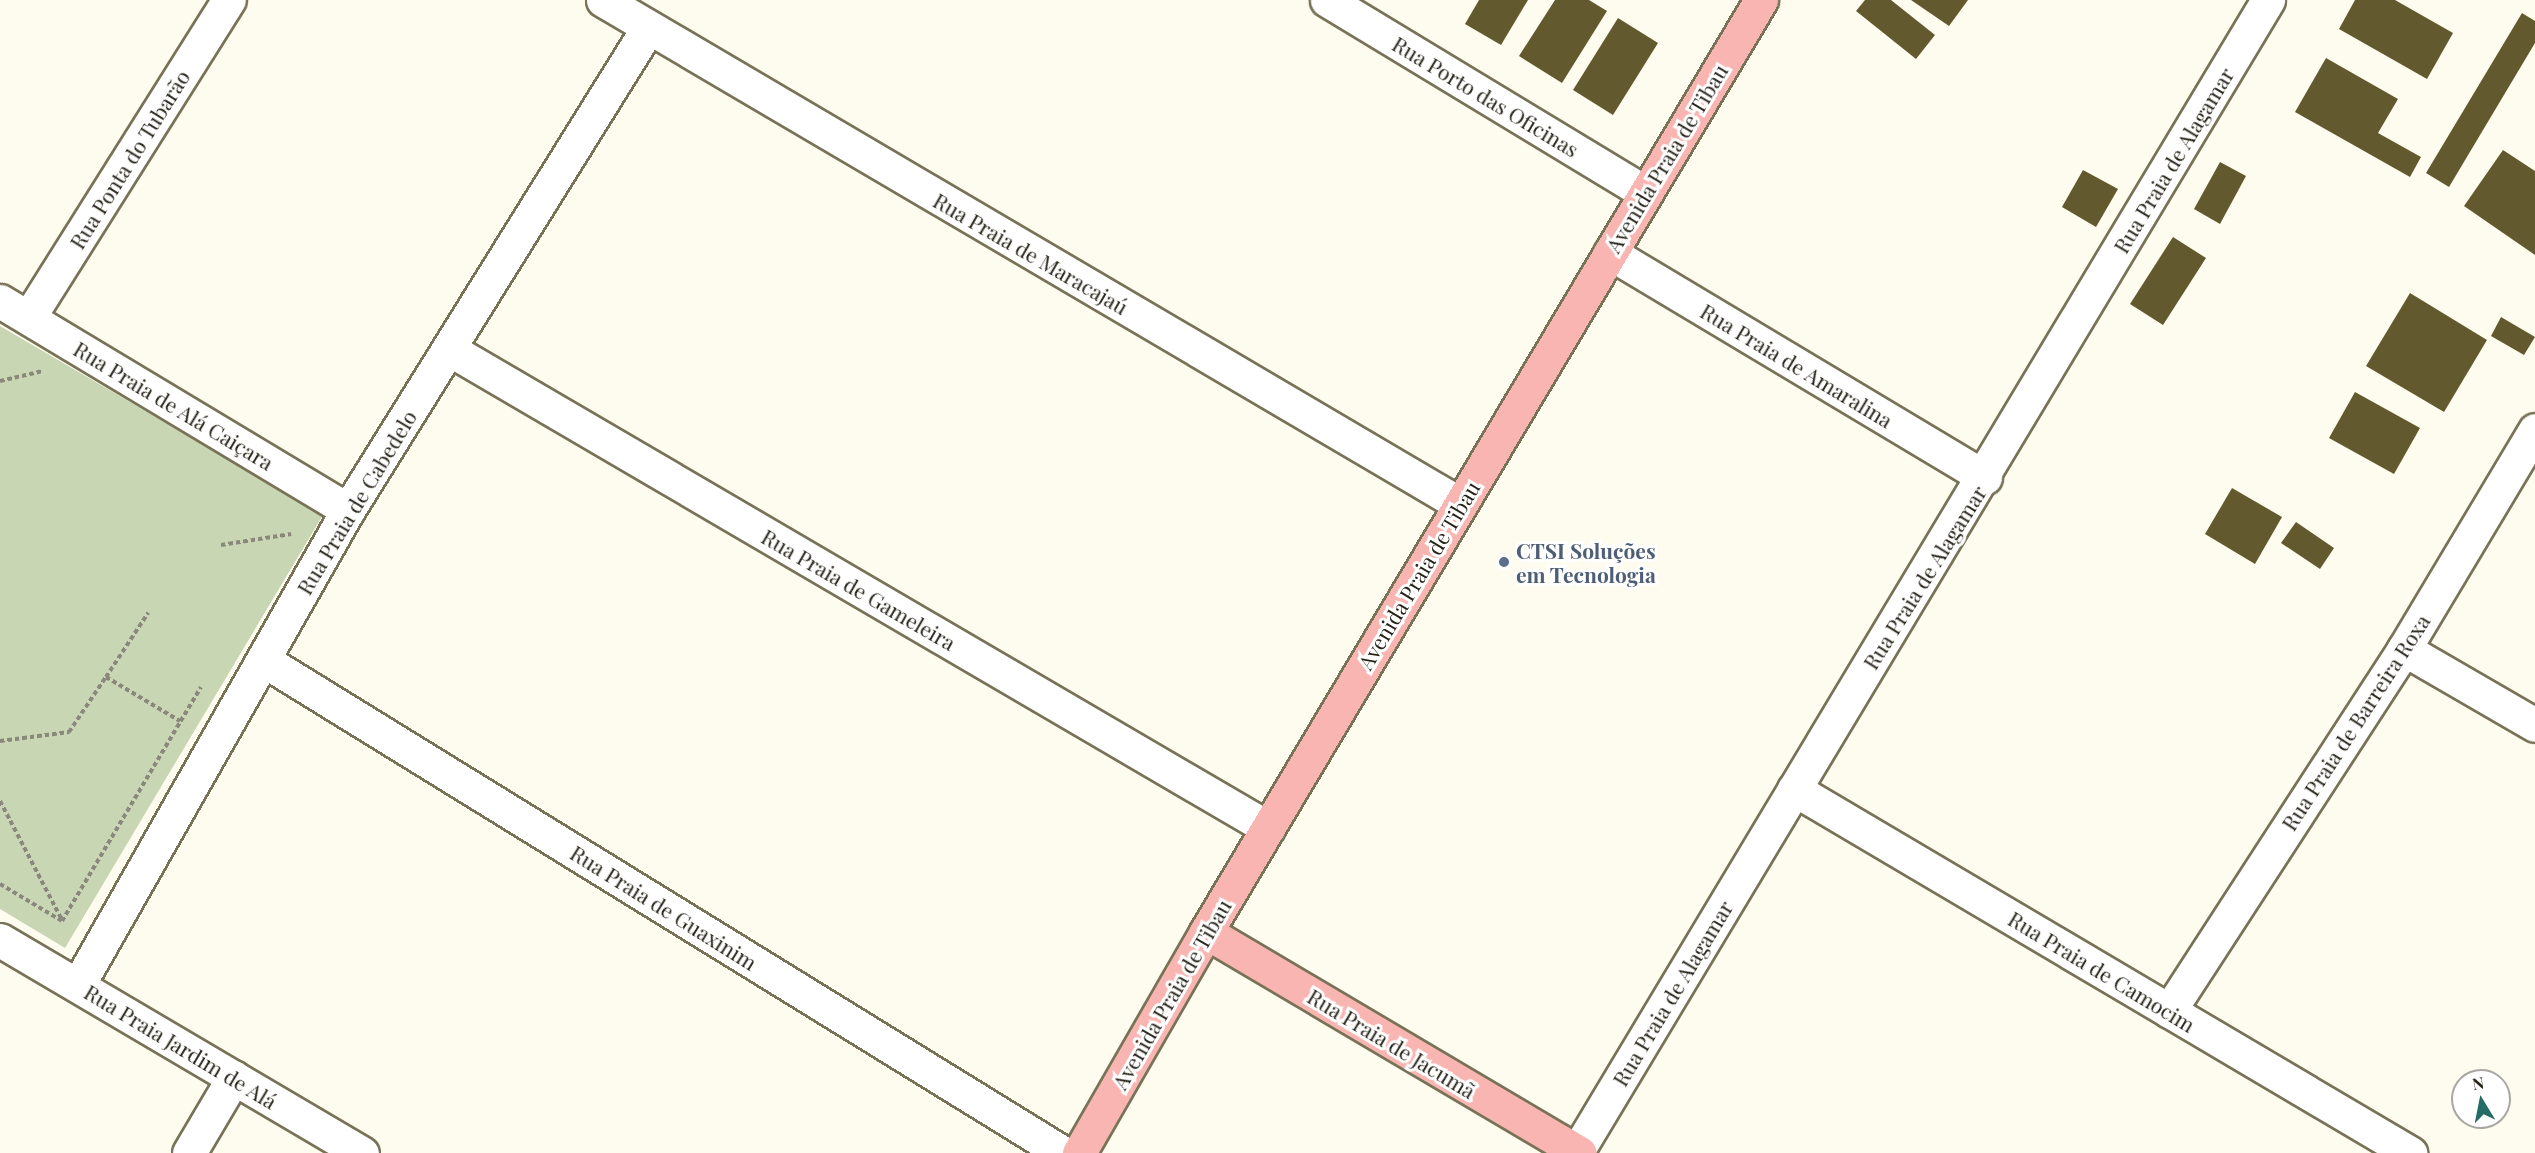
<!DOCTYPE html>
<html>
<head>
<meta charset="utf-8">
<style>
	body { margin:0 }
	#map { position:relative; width:2535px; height:1153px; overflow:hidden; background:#fefcef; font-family:"Playfair Display",serif }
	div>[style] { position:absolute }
	.green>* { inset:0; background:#c8d6b4 }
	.building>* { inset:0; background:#63592e }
	.path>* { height:4px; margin-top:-2px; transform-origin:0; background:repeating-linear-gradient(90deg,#8a877b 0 4.5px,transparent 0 7.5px) }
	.roads { filter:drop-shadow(2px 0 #787257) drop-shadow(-2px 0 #787257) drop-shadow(0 2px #787257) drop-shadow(0 -2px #787257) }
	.minor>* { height:33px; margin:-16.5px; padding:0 16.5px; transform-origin:16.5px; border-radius:16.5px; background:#fff }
	.major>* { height:33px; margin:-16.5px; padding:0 16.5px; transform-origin:16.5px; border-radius:16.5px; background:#f8b5b2 }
	.dots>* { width:16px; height:16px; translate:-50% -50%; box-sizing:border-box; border:3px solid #fff; border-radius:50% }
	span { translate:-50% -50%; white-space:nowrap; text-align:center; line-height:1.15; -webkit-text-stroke:6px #fff; paint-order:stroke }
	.street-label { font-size:21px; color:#252217 }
	.service-label { font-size:21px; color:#4e5e75; font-weight:700 }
	.left { translate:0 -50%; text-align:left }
	.north { position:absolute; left:2451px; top:1069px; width:60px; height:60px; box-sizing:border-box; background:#fff; border:2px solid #a8a7a2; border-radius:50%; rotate:350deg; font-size:16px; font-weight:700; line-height:24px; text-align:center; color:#252217 }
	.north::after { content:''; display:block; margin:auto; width:21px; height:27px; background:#236d66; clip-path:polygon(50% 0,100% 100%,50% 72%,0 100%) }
</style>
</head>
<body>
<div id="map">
	<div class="green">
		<div style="clip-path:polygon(0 326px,323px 515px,65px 948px,0 909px)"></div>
	</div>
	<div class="building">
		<div style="clip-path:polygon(1479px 0,1528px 0,1501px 45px,1465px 24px)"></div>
		<div style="clip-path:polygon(1555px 0,1589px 0,1607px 11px,1562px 83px,1519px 56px)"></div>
		<div style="clip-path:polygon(1865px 0,1891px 0,1935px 35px,1916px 59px,1856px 11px)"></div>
		<div style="clip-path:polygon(1911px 0,1968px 0,1949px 26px)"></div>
		<div style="clip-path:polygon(2355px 0,2395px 0,2453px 33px,2427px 79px,2339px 29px)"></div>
		<div style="clip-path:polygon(2522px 13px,2535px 21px,2535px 43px,2449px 187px,2426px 173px)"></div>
		<div style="clip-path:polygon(1618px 18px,1658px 43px,1613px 115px,1573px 90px)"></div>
		<div style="clip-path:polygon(2326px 58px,2398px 99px,2378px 133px,2421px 157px,2410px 177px,2295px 112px)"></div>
		<div style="clip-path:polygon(2503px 150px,2535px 171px,2535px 255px,2464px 206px)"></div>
		<div style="clip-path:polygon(2220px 162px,2246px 176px,2220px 224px,2194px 209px)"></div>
		<div style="clip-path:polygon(2083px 170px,2118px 189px,2096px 227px,2062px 207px)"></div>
		<div style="clip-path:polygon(2173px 237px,2206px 258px,2163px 325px,2130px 304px)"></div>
		<div style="clip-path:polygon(2410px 293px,2487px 340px,2444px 412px,2366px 366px)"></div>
		<div style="clip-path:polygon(2501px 317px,2535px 337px,2524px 355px,2491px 336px)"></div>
		<div style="clip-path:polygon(2355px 392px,2420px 428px,2394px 474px,2329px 438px)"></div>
		<div style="clip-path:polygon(2232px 488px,2282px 517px,2255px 564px,2205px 534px)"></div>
		<div style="clip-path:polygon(2296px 522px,2334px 548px,2320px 569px,2281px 543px)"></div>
	</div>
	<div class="path">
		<div style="left:0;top:381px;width:44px;rotate:-13.1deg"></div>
		<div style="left:221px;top:545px;width:71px;rotate:-8.9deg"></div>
		<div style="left:106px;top:677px;width:77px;rotate:-56.7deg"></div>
		<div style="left:0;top:741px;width:70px;rotate:-7.4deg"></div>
		<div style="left:69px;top:732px;width:66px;rotate:-56.1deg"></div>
		<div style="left:106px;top:677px;width:86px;rotate:30.7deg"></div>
		<div style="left:0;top:801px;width:134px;rotate:62.5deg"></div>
		<div style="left:0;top:884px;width:72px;rotate:30.8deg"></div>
		<div style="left:62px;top:921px;width:272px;rotate:-59.3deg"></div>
	</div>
	<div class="roads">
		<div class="minor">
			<div style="left:603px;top:0;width:994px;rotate:30.46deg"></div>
			<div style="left:1327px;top:0;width:371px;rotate:31.2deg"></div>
			<div style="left:1610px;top:253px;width:437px;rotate:30.9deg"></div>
			<div style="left:0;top:301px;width:406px;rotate:31deg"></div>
			<div style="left:29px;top:317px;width:375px;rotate:-57.8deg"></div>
			<div style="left:449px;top:349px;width:949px;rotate:30.32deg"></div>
			<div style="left:2404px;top:649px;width:151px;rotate:30.1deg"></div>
			<div style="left:265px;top:661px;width:937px;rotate:31.66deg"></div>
			<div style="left:1794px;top:789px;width:716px;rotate:30.58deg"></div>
			<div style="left:0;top:940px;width:420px;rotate:30.5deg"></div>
			<div style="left:78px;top:985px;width:546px;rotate:-60.39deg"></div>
			<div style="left:348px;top:510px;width:568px;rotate:-58.1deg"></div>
			<div style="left:2169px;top:1011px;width:432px;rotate:-57deg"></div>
			<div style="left:2404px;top:649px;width:255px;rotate:-59.1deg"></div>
			<div style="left:189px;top:1153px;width:88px;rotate:-59.4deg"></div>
			<div style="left:1576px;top:1153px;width:1345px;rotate:-59.03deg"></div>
		</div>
		<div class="major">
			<div style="left:1206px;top:932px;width:434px;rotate:30.6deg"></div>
			<div style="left:1079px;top:1153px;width:255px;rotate:-60.1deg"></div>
			<div style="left:1206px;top:932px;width:1085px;rotate:-59.23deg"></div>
		</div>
	</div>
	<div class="dots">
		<div style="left:1504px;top:562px;background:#5c6f8a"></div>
	</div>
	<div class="street-label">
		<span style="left:1486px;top:96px;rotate:31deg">Rua Porto das Oficinas</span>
		<span style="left:1666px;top:158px;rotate:-59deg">Avenida Praia de Tibau</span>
		<span style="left:129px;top:159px;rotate:-58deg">Rua Ponta do Tubarão</span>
		<span style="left:2173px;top:160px;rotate:-59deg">Rua Praia de Alagamar</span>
		<span style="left:1031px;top:253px;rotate:30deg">Rua Praia de Maracajaú</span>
		<span style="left:1797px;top:365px;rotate:31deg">Rua Praia de Amaralina</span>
		<span style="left:174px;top:405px;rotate:31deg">Rua Praia de Alá Caiçara</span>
		<span style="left:356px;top:502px;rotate:-59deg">Rua Praia de Cabedelo</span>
		<span style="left:1418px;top:575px;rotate:-59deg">Avenida Praia de Tibau</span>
		<span style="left:1924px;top:577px;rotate:-58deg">Rua Praia de Alagamar</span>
		<span style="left:859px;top:589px;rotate:30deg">Rua Praia de Gameleira</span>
		<span style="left:2355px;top:722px;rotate:-57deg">Rua Praia de Barreira Roxa</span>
		<span style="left:664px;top:907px;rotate:32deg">Rua Praia de Guaxinim</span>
		<span style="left:2102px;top:971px;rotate:31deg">Rua Praia de Camocim</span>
		<span style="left:1672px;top:993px;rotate:-59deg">Rua Praia de Alagamar</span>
		<span style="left:1171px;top:994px;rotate:-60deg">Avenida Praia de Tibau</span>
		<span style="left:1392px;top:1043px;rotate:31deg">Rua Praia de Jacumã</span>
		<span style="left:181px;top:1046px;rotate:31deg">Rua Praia Jardim de Alá</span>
	</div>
	<div class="service-label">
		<span class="left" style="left:1516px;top:562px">CTSI Soluções<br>em Tecnologia</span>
	</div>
	<div class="north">N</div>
</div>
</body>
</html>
